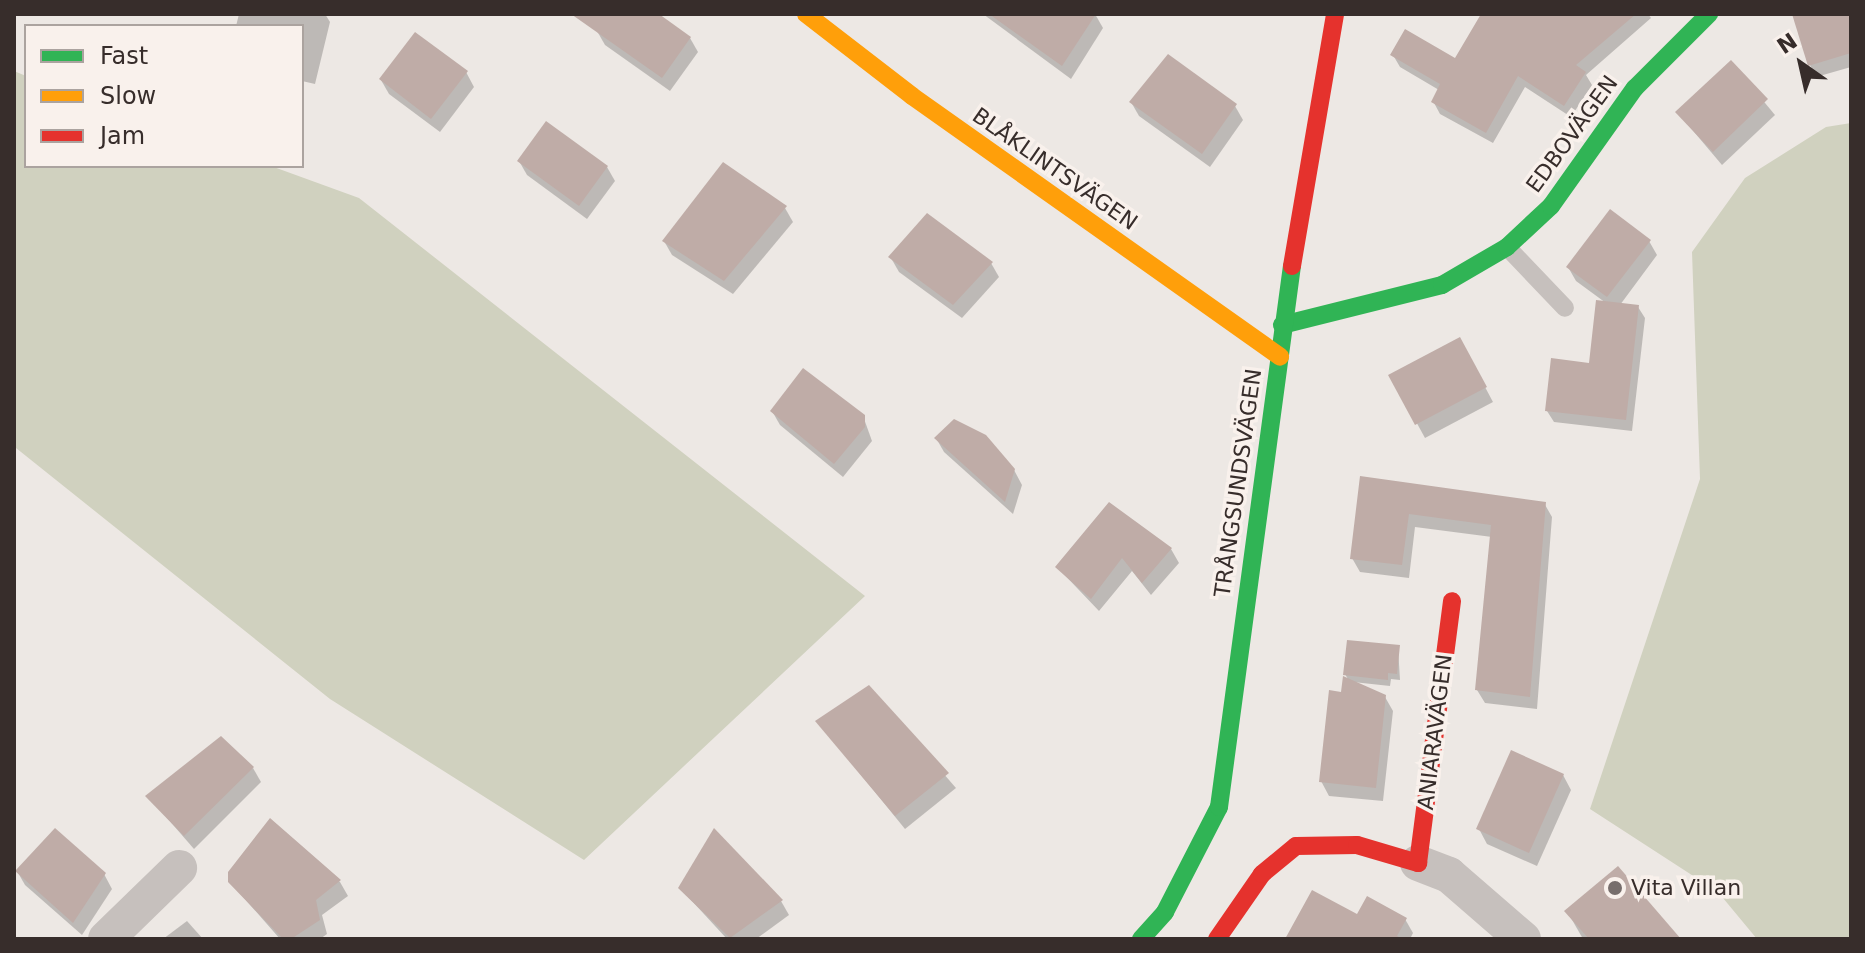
<!DOCTYPE html>
<html>
<head>
<meta charset="utf-8">
<style>
	body { margin:0 }
	#map { position:relative; width:1865px; height:953px; overflow:hidden; background:#ede8e4; font-family:"DejaVu Sans",sans-serif }
	div>[style] { position:absolute }
	.green>* { inset:0; background:#d0d1bf }
	.shadow>* { inset:0; background:#0003 }
	.building>* { inset:0; background:#bfaca7 }
	.lane>* { height:18px; margin:-9px; padding:0 9px; transform-origin:9px; border-radius:9px; background:#c6c0bd }
	.street>* { height:36px; margin:-18px; padding:0 18px; transform-origin:18px; border-radius:18px; background:#c6c0bd }
	.fast>* { height:18px; margin:-9px; padding:0 9px; transform-origin:9px; border-radius:9px; background:#30b455 }
	.slow>* { height:18px; margin:-9px; padding:0 9px; transform-origin:9px; border-radius:9px; background:#ff9f0a }
	.jam>* { height:18px; margin:-9px; padding:0 9px; transform-origin:9px; border-radius:9px; background:#e5322d }
	.dots>* { width:22px; height:22px; translate:-50% -50%; box-sizing:border-box; border:4px solid #f9f1ec; border-radius:50% }
	span { translate:-50% -50%; white-space:nowrap; text-align:center; line-height:1.15; -webkit-text-stroke:7px #f9f1ec; paint-order:stroke }
	.street-label { font-size:22px; color:#372d2b }
	.poi-label { font-size:22px; color:#372d2b }
	.left { translate:0 -50%; text-align:left }
	.frame { position:absolute; inset:0; border:16px solid #372d2b; pointer-events:none }
	.legend { position:absolute; left:24px; top:24px; width:280px; height:144px; box-sizing:border-box; background:#f9f1ec; border:2px solid #aba39f; margin:0; padding:10px 14px; list-style:none; font-size:24px; color:#372d2b }
	.legend li { display:flex; align-items:center; gap:16px; height:40px }
	.legend b { width:40px; border:2px solid #aba39f }
	.north { position:absolute; left:1761px; top:24px; width:80px; height:80px; -webkit-text-stroke:6px #f9f1ec; paint-order:stroke; rotate:326deg; font-size:22px; font-weight:700; line-height:32px; text-align:center; color:#372d2b }
	.north::after { content:''; display:block; margin:auto; width:28px; height:36px; background:#372d2b; clip-path:polygon(50% 0,100% 100%,50% 72%,0 100%) }
</style>
</head>
<body>
<div id="map">
	<div class="green">
		<div style="clip-path:polygon(14px 71px,26px 76px,26px 166px,271px 166px,359px 198px,865px 596px,584px 860px,330px 699px,16px 448px)"></div>
		<div style="clip-path:polygon(1851px 123px,1851px 939px,1757px 939px,1718px 892px,1590px 809px,1700px 479px,1692px 252px,1745px 178px,1826px 127px)"></div>
	</div>
	<div class="shadow">
		<div style="clip-path:polygon(239px 14px,325px 14px,330px 22px,315px 84px,302px 81px,302px 26px,236px 26px)"></div>
		<div style="clip-path:polygon(609px 14px,656px 14px,690px 38px,698px 52px,670px 91px,605px 45px,597px 31px)"></div>
		<div style="clip-path:polygon(983px 14px,1095px 14px,1103px 28px,1071px 79px)"></div>
		<div style="clip-path:polygon(1488px 14px,1648px 14px,1651px 18px,1586px 75px,1592px 85px,1571px 117px,1525px 87px,1493px 143px,1440px 114px,1433px 101px,1439px 90px,1400px 67px,1393px 55px,1456px 61px)"></div>
		<div style="clip-path:polygon(1805px 14px,1851px 14px,1851px 67px,1816px 77px,1810px 65px)"></div>
		<div style="clip-path:polygon(1731px 62px,1775px 115px,1722px 165px,1678px 113px)"></div>
		<div style="clip-path:polygon(466px 72px,474px 87px,440px 132px,389px 94px,381px 80px)"></div>
		<div style="clip-path:polygon(1131px 102px,1235px 106px,1243px 120px,1210px 167px,1139px 116px)"></div>
		<div style="clip-path:polygon(519px 161px,607px 167px,615px 181px,587px 219px,527px 175px)"></div>
		<div style="clip-path:polygon(785px 208px,793px 222px,733px 294px,672px 255px,664px 241px)"></div>
		<div style="clip-path:polygon(1649px 241px,1657px 255px,1620px 305px,1638px 307px,1645px 318px,1632px 431px,1554px 422px,1547px 411px,1591px 365px,1606px 303px,1576px 281px,1568px 267px)"></div>
		<div style="clip-path:polygon(891px 258px,991px 263px,999px 277px,962px 318px,899px 272px)"></div>
		<div style="clip-path:polygon(1460px 340px,1493px 402px,1425px 438px,1391px 376px)"></div>
		<div style="clip-path:polygon(772px 411px,863px 416px,872px 441px,843px 477px,780px 425px)"></div>
		<div style="clip-path:polygon(936px 438px,1014px 470px,1022px 485px,1013px 514px,944px 452px)"></div>
		<div style="clip-path:polygon(1362px 478px,1544px 503px,1552px 517px,1537px 709px,1485px 703px,1477px 690px,1492px 537px,1415px 527px,1409px 578px,1360px 572px,1352px 558px)"></div>
		<div style="clip-path:polygon(1171px 549px,1179px 563px,1151px 595px,1132px 571px,1099px 611px,1057px 567px)"></div>
		<div style="clip-path:polygon(1398px 647px,1400px 680px,1391px 679px,1390px 686px,1353px 682px,1385px 697px,1393px 711px,1383px 801px,1329px 796px,1321px 781px,1349px 681px,1345px 674px)"></div>
		<div style="clip-path:polygon(869px 688px,956px 788px,905px 829px,818px 722px)"></div>
		<div style="clip-path:polygon(253px 768px,261px 782px,194px 849px,148px 796px)"></div>
		<div style="clip-path:polygon(1563px 775px,1571px 790px,1537px 866px,1487px 844px,1479px 829px)"></div>
		<div style="clip-path:polygon(270px 820px,340px 882px,348px 896px,322px 915px,327px 934px,320px 939px,280px 939px,230px 882px)"></div>
		<div style="clip-path:polygon(17px 871px,104px 874px,112px 889px,82px 935px,25px 885px)"></div>
		<div style="clip-path:polygon(680px 888px,781px 901px,789px 915px,756px 939px,727px 939px)"></div>
		<div style="clip-path:polygon(1567px 911px,1678px 939px,1583px 939px)"></div>
		<div style="clip-path:polygon(1405px 919px,1413px 933px,1410px 939px,1287px 939px)"></div>
		<div style="clip-path:polygon(187px 921px,203px 939px,163px 939px)"></div>
	</div>
	<div class="building">
		<div style="clip-path:polygon(571px 14px,659px 14px,691px 37px,662px 78px)"></div>
		<div style="clip-path:polygon(989px 14px,1096px 14px,1062px 66px)"></div>
		<div style="clip-path:polygon(1481px 14px,1636px 14px,1576px 65px,1586px 72px,1564px 106px,1518px 76px,1486px 133px,1431px 102px,1440px 84px,1390px 55px,1405px 29px,1455px 58px)"></div>
		<div style="clip-path:polygon(1792px 14px,1851px 14px,1851px 53px,1808px 66px)"></div>
		<div style="clip-path:polygon(415px 32px,468px 71px,431px 119px,379px 79px)"></div>
		<div style="clip-path:polygon(1168px 54px,1237px 104px,1202px 154px,1129px 102px)"></div>
		<div style="clip-path:polygon(1731px 60px,1768px 99px,1713px 152px,1675px 112px)"></div>
		<div style="clip-path:polygon(546px 121px,608px 166px,579px 206px,517px 161px)"></div>
		<div style="clip-path:polygon(723px 162px,787px 206px,724px 281px,662px 241px)"></div>
		<div style="clip-path:polygon(1610px 209px,1651px 240px,1607px 297px,1566px 267px)"></div>
		<div style="clip-path:polygon(927px 213px,993px 262px,953px 305px,888px 257px)"></div>
		<div style="clip-path:polygon(1596px 300px,1639px 305px,1626px 420px,1545px 411px,1551px 358px,1589px 363px)"></div>
		<div style="clip-path:polygon(1460px 337px,1487px 387px,1415px 425px,1388px 375px)"></div>
		<div style="clip-path:polygon(803px 368px,865px 415px,865px 427px,834px 464px,770px 411px)"></div>
		<div style="clip-path:polygon(954px 419px,986px 435px,1015px 469px,1005px 502px,934px 438px)"></div>
		<div style="clip-path:polygon(1360px 476px,1546px 502px,1530px 697px,1475px 690px,1491px 525px,1409px 514px,1402px 565px,1350px 559px)"></div>
		<div style="clip-path:polygon(1109px 502px,1172px 548px,1142px 583px,1122px 558px,1091px 599px,1055px 567px)"></div>
		<div style="clip-path:polygon(1347px 640px,1400px 645px,1397px 674px,1388px 673px,1388px 680px,1343px 675px)"></div>
		<div style="clip-path:polygon(1343px 676px,1386px 695px,1376px 788px,1319px 782px,1329px 690px,1341px 692px)"></div>
		<div style="clip-path:polygon(869px 685px,949px 773px,895px 816px,815px 721px)"></div>
		<div style="clip-path:polygon(221px 736px,254px 767px,184px 836px,145px 796px)"></div>
		<div style="clip-path:polygon(1511px 750px,1564px 774px,1529px 853px,1476px 829px)"></div>
		<div style="clip-path:polygon(270px 818px,341px 880px,316px 900px,320px 920px,291px 939px,283px 939px,228px 882px,228px 872px)"></div>
		<div style="clip-path:polygon(55px 828px,106px 873px,73px 923px,15px 871px)"></div>
		<div style="clip-path:polygon(714px 828px,783px 900px,730px 938px,678px 888px)"></div>
		<div style="clip-path:polygon(1618px 866px,1681px 939px,1589px 939px,1564px 911px)"></div>
		<div style="clip-path:polygon(1312px 890px,1357px 914px,1367px 896px,1407px 918px,1397px 936px,1403px 939px,1285px 939px)"></div>
	</div>
	<div class="lane">
		<div style="left:1507px;top:247px;width:84px;rotate:46.4deg"></div>
	</div>
	<div class="street">
		<div style="left:1418px;top:863px;width:33px;rotate:21deg"></div>
		<div style="left:1449px;top:875px;width:98px;rotate:40.9deg"></div>
		<div style="left:106px;top:939px;width:102px;rotate:-44.2deg"></div>
	</div>
	<div class="fast">
		<div style="left:1282px;top:325px;width:165px;rotate:-14deg"></div>
		<div style="left:1442px;top:285px;width:75px;rotate:-30.3deg"></div>
		<div style="left:1507px;top:247px;width:60px;rotate:-43deg"></div>
		<div style="left:1551px;top:206px;width:145px;rotate:-54.6deg"></div>
		<div style="left:1635px;top:88px;width:105px;rotate:-45deg"></div>
		<div style="left:1141px;top:939px;width:36px;rotate:-48deg"></div>
		<div style="left:1165px;top:912px;width:118px;rotate:-62.8deg"></div>
		<div style="left:1219px;top:807px;width:546px;rotate:-82.32deg"></div>
	</div>
	<div class="slow">
		<div style="left:806px;top:14px;width:134px;rotate:37.7deg"></div>
		<div style="left:912px;top:96px;width:451px;rotate:35.3deg"></div>
	</div>
	<div class="jam">
		<div style="left:1292px;top:266px;width:256px;rotate:-80.3deg"></div>
		<div style="left:1217px;top:939px;width:79px;rotate:-55.3deg"></div>
		<div style="left:1262px;top:874px;width:44px;rotate:-39.5deg"></div>
		<div style="left:1296px;top:846px;width:61px;rotate:-0.9deg"></div>
		<div style="left:1357px;top:845px;width:64px;rotate:16.4deg"></div>
		<div style="left:1418px;top:863px;width:264px;rotate:-82.6deg"></div>
	</div>
	<div class="dots">
		<div style="left:1615px;top:888px;background:#776e6c"></div>
	</div>
	<div class="street-label">
		<span style="left:1572px;top:134px;rotate:-54deg">EDBOVÄGEN</span>
		<span style="left:1055px;top:169px;rotate:35deg">BLÅKLINTSVÄGEN</span>
		<span style="left:1238px;top:483px;rotate:-82deg">TRÅNGSUNDSVÄGEN</span>
		<span style="left:1435px;top:732px;rotate:-83deg">ANIARAVÄGEN</span>
	</div>
	<div class="poi-label">
		<span class="left" style="left:1631px;top:888px">Vita Villan</span>
	</div>
	<div class="frame"></div>
	<ul class="legend">
	<li><b style="height:10px;background:#30b455"></b>Fast</li>
	<li><b style="height:10px;background:#ff9f0a"></b>Slow</li>
	<li><b style="height:10px;background:#e5322d"></b>Jam</li>
	</ul>
	<div class="north">N</div>
</div>
</body>
</html>
